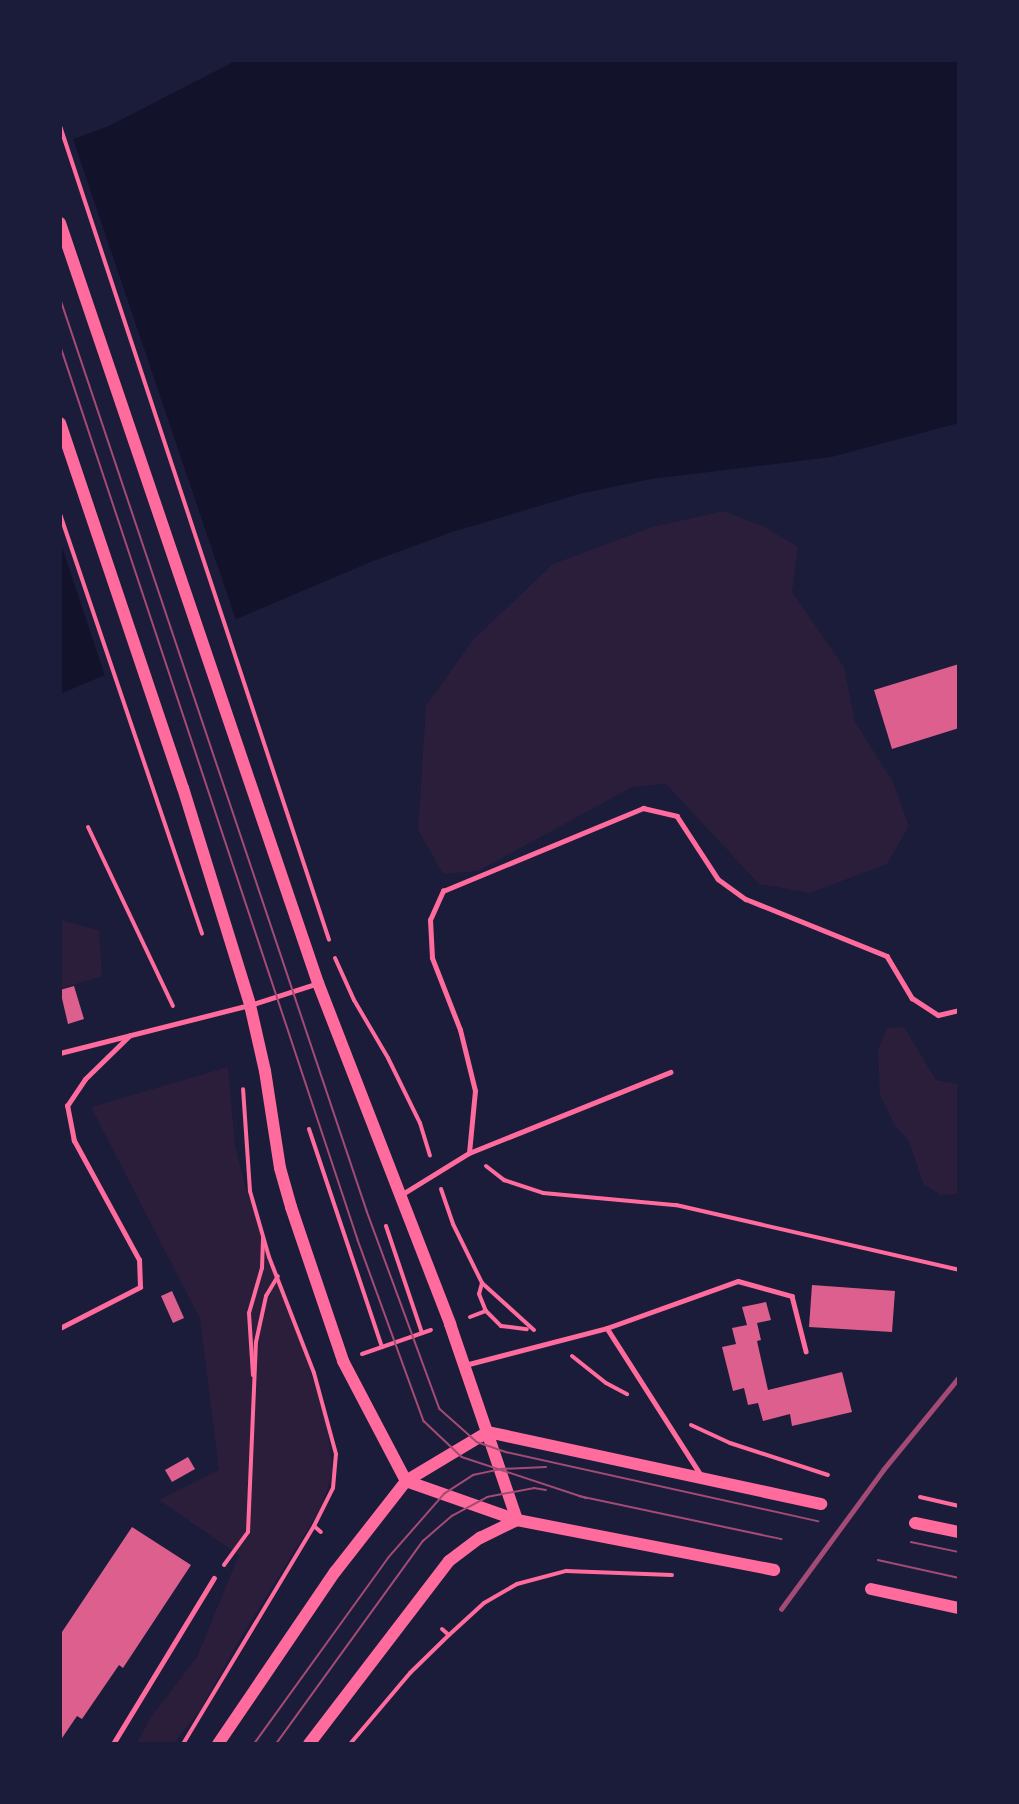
<!DOCTYPE html>
<html>
<head>
<meta charset="utf-8">
<style>
	body { margin:0 }
	#map { position:relative; width:1019px; height:1804px; overflow:hidden; background:#1b1b3a; font-family:"Work Sans",sans-serif }
	div>[style] { position:absolute }
	.green>* { inset:0; background:#2a1e3b }
	.water>* { inset:0; background:#12122b }
	.pier>* { inset:0; background:#1b1b3a }
	.building>* { inset:0; background:#dd5f8e }
	.path>* { height:4px; margin:-2px; padding:0 2px; transform-origin:2px; border-radius:2px; background:#ff6b9d }
	.service>* { height:4.5px; margin:-2.25px; padding:0 2.25px; transform-origin:2.25px; border-radius:2.25px; background:#ff6b9d }
	.secondary>* { height:12px; margin:-6px; padding:0 6px; transform-origin:6px; border-radius:6px; background:#ff6b9d }
	.tram>* { height:1.5px; margin:-0.75px; padding:0 0.75px; transform-origin:0.75px; border-radius:0.75px; background:#a44b75 }
	.rail>* { height:4.5px; margin:-2.25px; padding:0 2.25px; transform-origin:2.25px; border-radius:2.25px; background:#a44b75 }
	span { translate:-50% -50%; white-space:nowrap; text-align:center; line-height:1.15; -webkit-text-stroke:6px #1b1b3a; paint-order:stroke }
	.frame { position:absolute; inset:0; border:62px solid #1b1b3a; pointer-events:none }
</style>
</head>
<body>
<div id="map">
	<div class="green">
		<div style="clip-path:polygon(723px 511px,763px 526px,798px 547px,792px 592px,844px 667px,855px 722px,893px 782px,909px 826px,887px 864px,810px 893px,759px 884px,666px 784px,632px 787px,478px 871px,443px 874px,418px 830px,426px 706px,473px 640px,553px 564px,652px 527px)"></div>
		<div style="clip-path:polygon(60px 920px,99px 930px,102px 976px,60px 989px)"></div>
		<div style="clip-path:polygon(904px 1027px,936px 1080px,959px 1084px,959px 1194px,940px 1195px,923px 1183px,909px 1141px,894px 1124px,880px 1095px,878px 1049px,887px 1028px)"></div>
		<div style="clip-path:polygon(228px 1067px,235px 1145px,245px 1186px,283px 1285px,326px 1421px,333px 1471px,321px 1508px,238px 1642px,201px 1709px,173px 1744px,136px 1744px,151px 1717px,197px 1657px,239px 1555px,159px 1500px,219px 1470px,200px 1319px,91px 1107px)"></div>
	</div>
	<div class="water">
		<div style="clip-path:polygon(237px 60px,959px 60px,959px 423px,831px 457px,651px 479px,579px 494px,452px 532px,373px 561px,60px 694px,60px 144px,109px 126px)"></div>
	</div>
	<div class="pier">
		<div style="clip-path:polygon(72px 136px,237px 623px,106px 679px,60px 541px,60px 141px)"></div>
	</div>
	<div class="building">
		<div style="clip-path:polygon(959px 664px,959px 728px,892px 749px,874px 690px)"></div>
		<div style="clip-path:polygon(74px 986px,84px 1019px,68px 1024px,60px 990px)"></div>
		<div style="clip-path:polygon(812px 1285px,895px 1291px,892px 1332px,809px 1327px)"></div>
		<div style="clip-path:polygon(172px 1291px,184px 1318px,173px 1323px,161px 1296px)"></div>
		<div style="clip-path:polygon(766px 1302px,771px 1320px,757px 1323px,761px 1340px,757px 1341px,768px 1390px,842px 1372px,852px 1412px,792px 1426px,790px 1414px,763px 1421px,758px 1403px,748px 1405px,744px 1388px,733px 1391px,722px 1347px,736px 1344px,732px 1328px,747px 1325px,742px 1307px)"></div>
		<div style="clip-path:polygon(188px 1457px,195px 1469px,172px 1482px,165px 1470px)"></div>
		<div style="clip-path:polygon(132px 1527px,191px 1565px,123px 1668px,119px 1665px,82px 1719px,77px 1716px,60px 1741px,60px 1635px)"></div>
	</div>
	<div class="path">
		<div style="left:60px;top:126px;width:857px;rotate:71.71deg"></div>
		<div style="left:60px;top:514px;width:443px;rotate:71.3deg"></div>
		<div style="left:88px;top:827px;width:198px;rotate:64.6deg"></div>
		<div style="left:335px;top:958px;width:46px;rotate:65.7deg"></div>
		<div style="left:354px;top:1000px;width:67px;rotate:59.6deg"></div>
		<div style="left:388px;top:1058px;width:72px;rotate:63.8deg"></div>
		<div style="left:420px;top:1123px;width:34px;rotate:73deg"></div>
		<div style="left:309px;top:1129px;width:230px;rotate:71.5deg"></div>
		<div style="left:486px;top:1166px;width:23px;rotate:38deg"></div>
		<div style="left:504px;top:1180px;width:41px;rotate:18.4deg"></div>
		<div style="left:543px;top:1193px;width:134px;rotate:5.2deg"></div>
		<div style="left:676px;top:1205px;width:290px;rotate:12.9deg"></div>
		<div style="left:441px;top:1189px;width:37px;rotate:71deg"></div>
		<div style="left:453px;top:1224px;width:66px;rotate:63.8deg"></div>
		<div style="left:482px;top:1283px;width:70px;rotate:42.1deg"></div>
		<div style="left:386px;top:1226px;width:113px;rotate:71.4deg"></div>
		<div style="left:482px;top:1283px;width:11px;rotate:105deg"></div>
		<div style="left:479px;top:1294px;width:18px;rotate:68deg"></div>
		<div style="left:470px;top:1317px;width:17px;rotate:-21deg"></div>
		<div style="left:486px;top:1311px;width:21px;rotate:45deg"></div>
		<div style="left:501px;top:1326px;width:26px;rotate:7deg"></div>
		<div style="left:362px;top:1354px;width:73px;rotate:-19.2deg"></div>
		<div style="left:572px;top:1356px;width:43px;rotate:38.5deg"></div>
		<div style="left:606px;top:1383px;width:24px;rotate:28deg"></div>
		<div style="left:253px;top:1375px;width:62px;rotate:-93.7deg"></div>
		<div style="left:249px;top:1313px;width:47px;rotate:-73.9deg"></div>
		<div style="left:262px;top:1268px;width:30px;rotate:-88deg"></div>
		<div style="left:691px;top:1425px;width:43px;rotate:24.8deg"></div>
		<div style="left:730px;top:1443px;width:103px;rotate:18.1deg"></div>
		<div style="left:920px;top:1497px;width:40px;rotate:13deg"></div>
		<div style="left:314px;top:1526px;width:9px;rotate:41deg"></div>
		<div style="left:224px;top:1565px;width:41px;rotate:-54deg"></div>
		<div style="left:248px;top:1532px;width:190px;rotate:-87.6deg"></div>
		<div style="left:256px;top:1342px;width:47px;rotate:-77.7deg"></div>
		<div style="left:266px;top:1296px;width:23px;rotate:-59deg"></div>
		<div style="left:442px;top:1629px;width:9px;rotate:41deg"></div>
		<div style="left:183px;top:1744px;width:254px;rotate:-59deg"></div>
		<div style="left:314px;top:1526px;width:42px;rotate:-63.4deg"></div>
		<div style="left:333px;top:1488px;width:34px;rotate:-85deg"></div>
		<div style="left:336px;top:1454px;width:84px;rotate:-105.2deg"></div>
		<div style="left:314px;top:1373px;width:124px;rotate:-111.2deg"></div>
		<div style="left:269px;top:1257px;width:69px;rotate:-106.1deg"></div>
		<div style="left:250px;top:1191px;width:102px;rotate:-93.9deg"></div>
		<div style="left:350px;top:1744px;width:93px;rotate:-49.8deg"></div>
		<div style="left:410px;top:1673px;width:54px;rotate:-44.3deg"></div>
		<div style="left:449px;top:1635px;width:47px;rotate:-42.4deg"></div>
		<div style="left:484px;top:1603px;width:38px;rotate:-30deg"></div>
		<div style="left:517px;top:1584px;width:51px;rotate:-14.9deg"></div>
		<div style="left:566px;top:1571px;width:106px;rotate:2.2deg"></div>
	</div>
	<div class="service">
		<div style="left:60px;top:1053px;width:196px;rotate:-14.2deg"></div>
		<div style="left:250px;top:1005px;width:71px;rotate:-17.9deg"></div>
		<div style="left:469px;top:1153px;width:62px;rotate:-84.5deg"></div>
		<div style="left:475px;top:1091px;width:63px;rotate:-103.8deg"></div>
		<div style="left:460px;top:1030px;width:77px;rotate:-111.3deg"></div>
		<div style="left:432px;top:958px;width:38px;rotate:-93deg"></div>
		<div style="left:430px;top:920px;width:32px;rotate:-66deg"></div>
		<div style="left:443px;top:891px;width:217px;rotate:-22.5deg"></div>
		<div style="left:643px;top:808px;width:35px;rotate:13deg"></div>
		<div style="left:677px;top:816px;width:75px;rotate:56.9deg"></div>
		<div style="left:718px;top:879px;width:34px;rotate:36deg"></div>
		<div style="left:746px;top:899px;width:152px;rotate:22deg"></div>
		<div style="left:887px;top:956px;width:49px;rotate:59.2deg"></div>
		<div style="left:912px;top:998px;width:31px;rotate:33deg"></div>
		<div style="left:938px;top:1015px;width:22px;rotate:-13deg"></div>
		<div style="left:401px;top:1195px;width:80px;rotate:-31.7deg"></div>
		<div style="left:469px;top:1153px;width:217px;rotate:-21.9deg"></div>
		<div style="left:60px;top:1328px;width:90px;rotate:-27.1deg"></div>
		<div style="left:140px;top:1287px;width:27px;rotate:-92deg"></div>
		<div style="left:139px;top:1260px;width:136px;rotate:-118.6deg"></div>
		<div style="left:74px;top:1141px;width:36px;rotate:-101deg"></div>
		<div style="left:67px;top:1106px;width:32px;rotate:-56deg"></div>
		<div style="left:85px;top:1079px;width:62px;rotate:-44.3deg"></div>
		<div style="left:607px;top:1328px;width:174px;rotate:57.4deg"></div>
		<div style="left:465px;top:1365px;width:147px;rotate:-14.6deg"></div>
		<div style="left:607px;top:1328px;width:139px;rotate:-19.7deg"></div>
		<div style="left:738px;top:1281px;width:56px;rotate:15.5deg"></div>
		<div style="left:792px;top:1296px;width:57px;rotate:75.7deg"></div>
		<div style="left:113px;top:1744px;width:194px;rotate:-58.7deg"></div>
	</div>
	<div class="secondary">
		<div style="left:60px;top:223px;width:803px;rotate:71.25deg"></div>
		<div style="left:318px;top:983px;width:366px;rotate:68.8deg"></div>
		<div style="left:450px;top:1324px;width:207px;rotate:71.1deg"></div>
		<div style="left:60px;top:423px;width:385px;rotate:71.4deg"></div>
		<div style="left:183px;top:788px;width:227px;rotate:72.8deg"></div>
		<div style="left:250px;top:1005px;width:68px;rotate:77.2deg"></div>
		<div style="left:265px;top:1071px;width:98px;rotate:81.2deg"></div>
		<div style="left:280px;top:1168px;width:41px;rotate:74.2deg"></div>
		<div style="left:291px;top:1207px;width:163px;rotate:71.3deg"></div>
		<div style="left:343px;top:1361px;width:136px;rotate:62.3deg"></div>
		<div style="left:406px;top:1481px;width:118px;rotate:19.4deg"></div>
		<div style="left:517px;top:1520px;width:262px;rotate:11deg"></div>
		<div style="left:915px;top:1523px;width:45px;rotate:11.6deg"></div>
		<div style="left:871px;top:1589px;width:90px;rotate:12.2deg"></div>
		<div style="left:218px;top:1744px;width:208px;rotate:-55.8deg"></div>
		<div style="left:335px;top:1572px;width:115px;rotate:-52deg"></div>
		<div style="left:406px;top:1481px;width:96px;rotate:-30.9deg"></div>
		<div style="left:488px;top:1432px;width:341px;rotate:12.2deg"></div>
		<div style="left:309px;top:1744px;width:230px;rotate:-52.6deg"></div>
		<div style="left:449px;top:1561px;width:39px;rotate:-37deg"></div>
		<div style="left:480px;top:1538px;width:41px;rotate:-25.9deg"></div>
	</div>
	<div class="tram">
		<div style="left:60px;top:297px;width:964px;rotate:71.43deg"></div>
		<div style="left:367px;top:1211px;width:211px;rotate:69.8deg"></div>
		<div style="left:440px;top:1409px;width:50px;rotate:41.7deg"></div>
		<div style="left:477px;top:1442px;width:31px;rotate:19deg"></div>
		<div style="left:506px;top:1452px;width:320px;rotate:12.5deg"></div>
		<div style="left:60px;top:344px;width:944px;rotate:71.6deg"></div>
		<div style="left:358px;top:1240px;width:193px;rotate:70deg"></div>
		<div style="left:424px;top:1421px;width:52px;rotate:43.5deg"></div>
		<div style="left:462px;top:1457px;width:131px;rotate:18.3deg"></div>
		<div style="left:579px;top:1496px;width:207px;rotate:12deg"></div>
		<div style="left:911px;top:1542px;width:49px;rotate:11.8deg"></div>
		<div style="left:878px;top:1560px;width:83px;rotate:12.5deg"></div>
		<div style="left:254px;top:1744px;width:229px;rotate:-54.2deg"></div>
		<div style="left:388px;top:1558px;width:85px;rotate:-48.8deg"></div>
		<div style="left:444px;top:1494px;width:35px;rotate:-33deg"></div>
		<div style="left:473px;top:1475px;width:29px;rotate:-12deg"></div>
		<div style="left:501px;top:1469px;width:45px;rotate:-2.5deg"></div>
		<div style="left:276px;top:1744px;width:251px;rotate:-54.1deg"></div>
		<div style="left:423px;top:1541px;width:38px;rotate:-41deg"></div>
		<div style="left:452px;top:1516px;width:40px;rotate:-28deg"></div>
		<div style="left:487px;top:1497px;width:48px;rotate:-10.8deg"></div>
		<div style="left:534px;top:1488px;width:12px;rotate:9deg"></div>
	</div>
	<div class="rail">
		<div style="left:781px;top:1609px;width:172px;rotate:-53.7deg"></div>
		<div style="left:883px;top:1470px;width:120px;rotate:-50.7deg"></div>
	</div>
	<div class="frame"></div>
</div>
</body>
</html>
